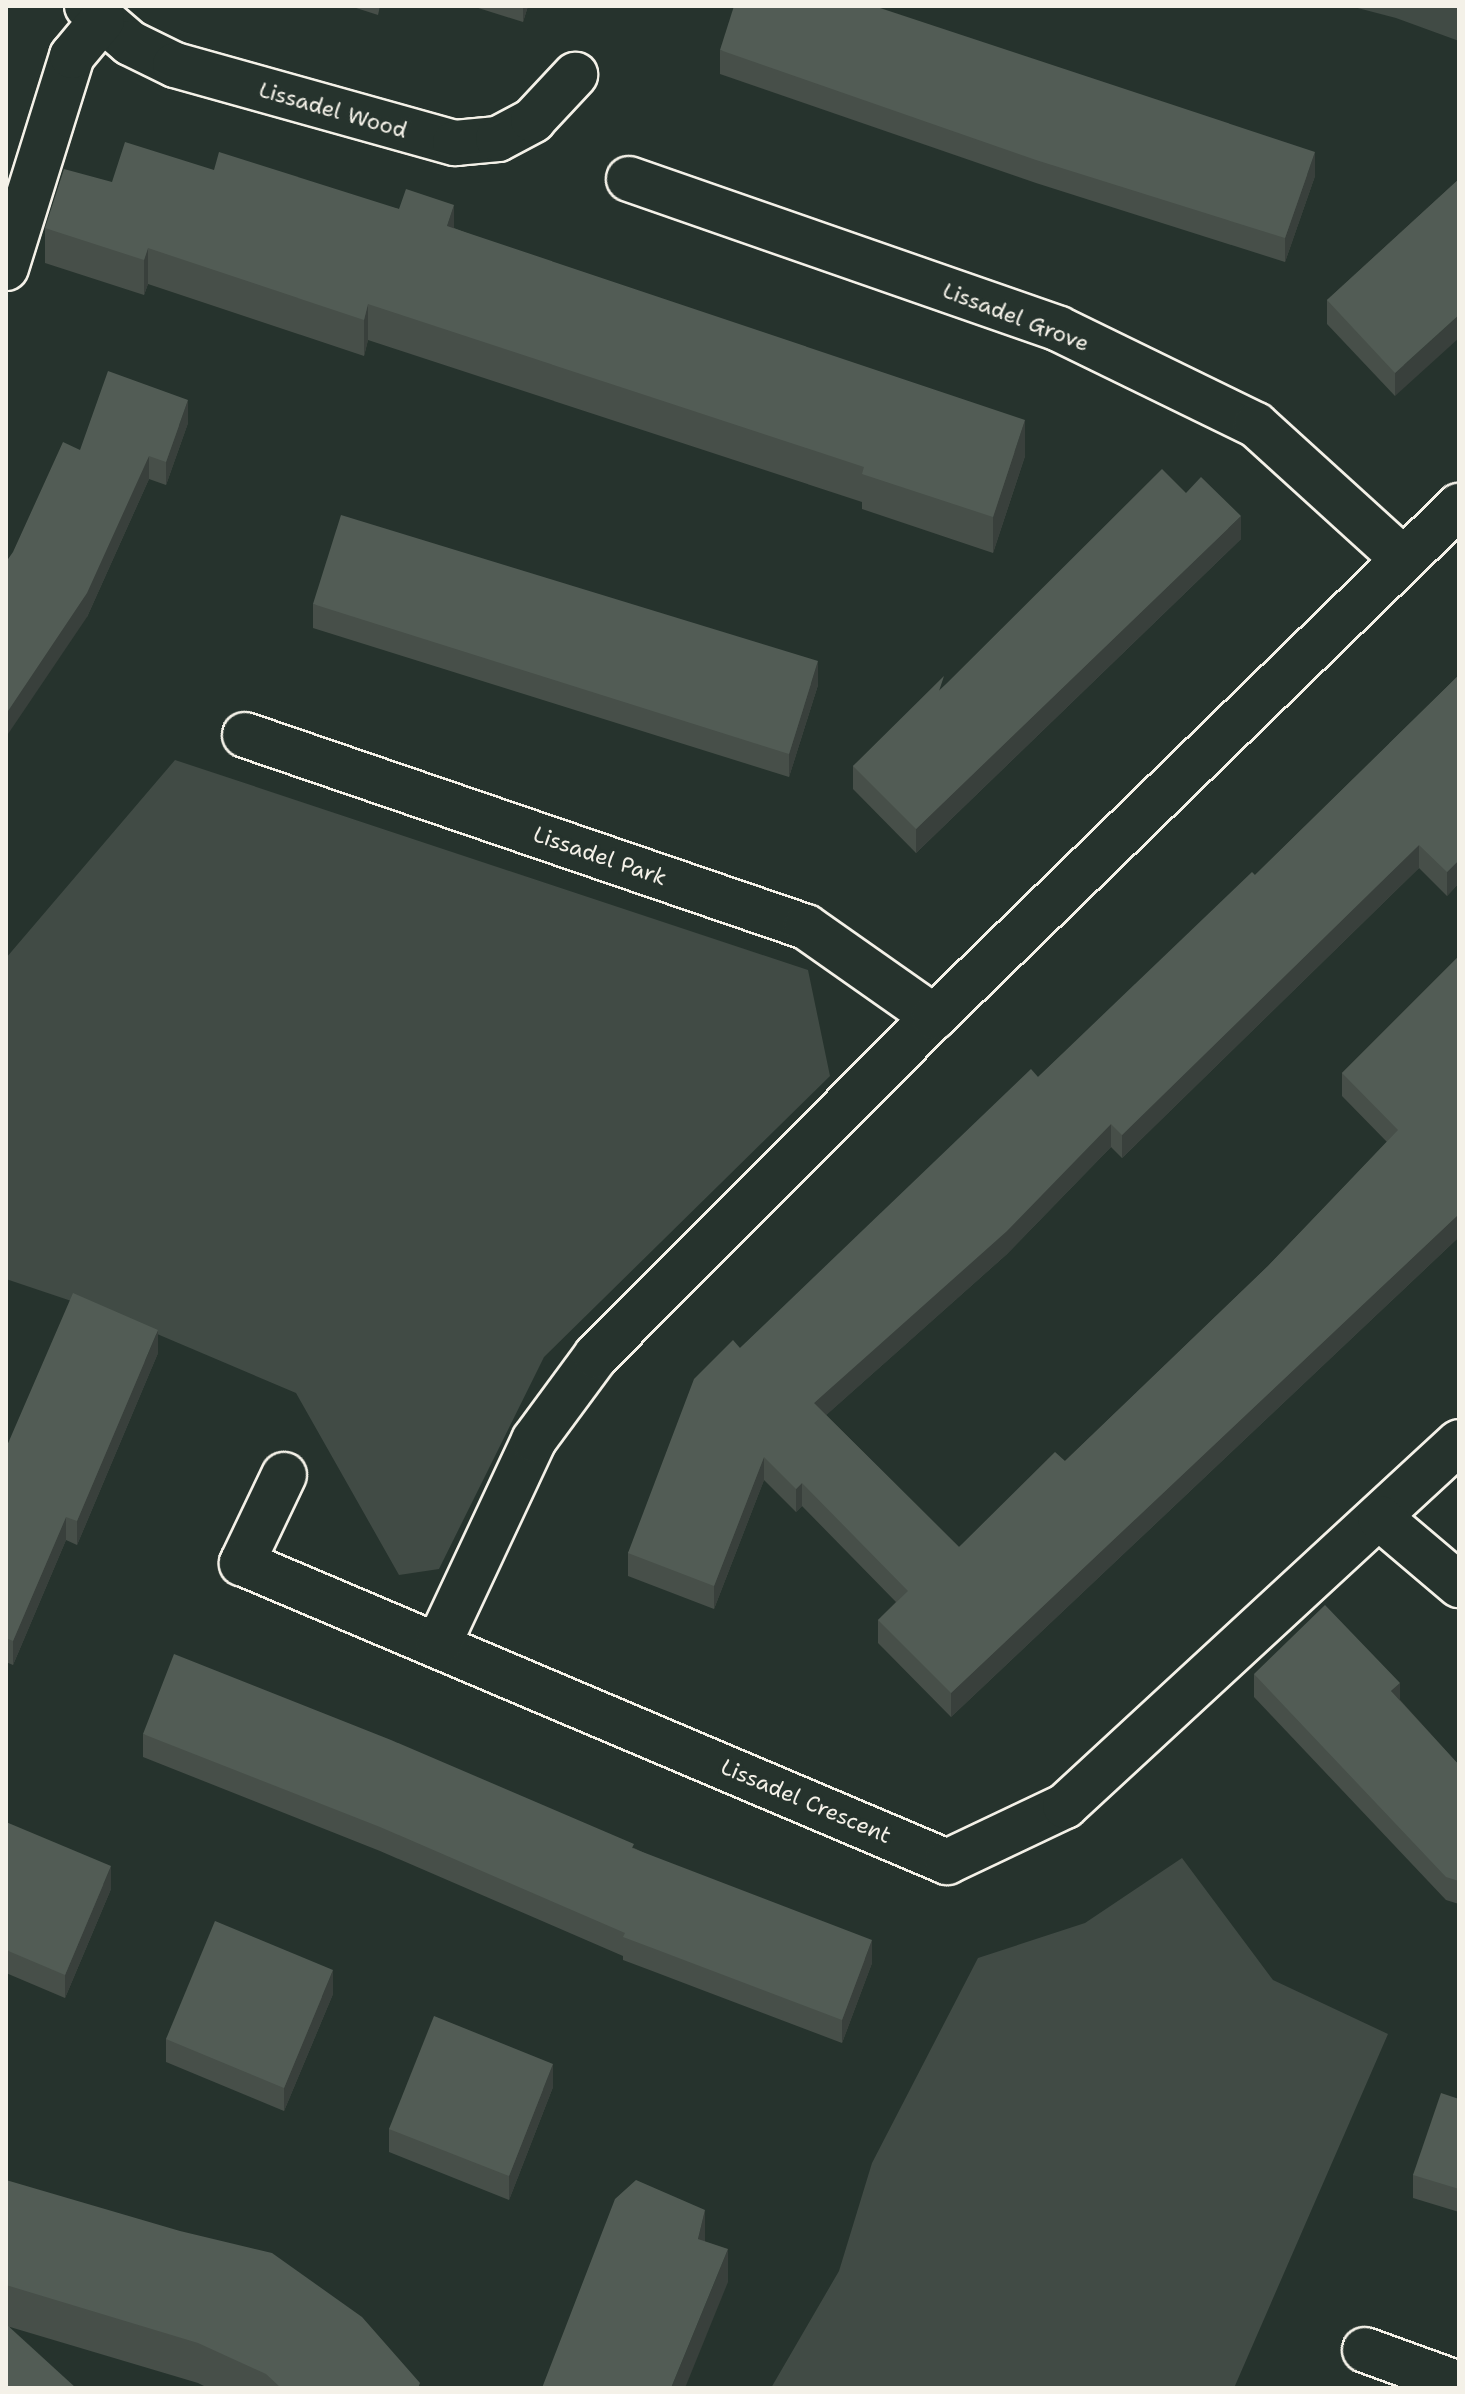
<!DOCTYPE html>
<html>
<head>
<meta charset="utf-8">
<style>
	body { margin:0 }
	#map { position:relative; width:1465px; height:2394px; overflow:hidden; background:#26332d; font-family:"Shantell Sans",sans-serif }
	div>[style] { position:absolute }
	.green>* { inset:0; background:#414b45 }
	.roads { filter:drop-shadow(2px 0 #f4f1e8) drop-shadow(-2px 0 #f4f1e8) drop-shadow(0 2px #f4f1e8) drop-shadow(0 -2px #f4f1e8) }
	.minor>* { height:44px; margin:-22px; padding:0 22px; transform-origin:22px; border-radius:22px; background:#26332d }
	.wall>* { inset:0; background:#474f49 }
	.shaded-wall>* { inset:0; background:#39403c }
	.building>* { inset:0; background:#525c55 }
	span { translate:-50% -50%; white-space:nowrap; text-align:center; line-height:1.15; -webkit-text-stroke:7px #26332d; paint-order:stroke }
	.street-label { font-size:22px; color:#f4f1e8 }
	.frame { position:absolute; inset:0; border:8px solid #f4f1e8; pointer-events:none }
</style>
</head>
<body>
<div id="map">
	<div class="green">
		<div style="clip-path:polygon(1350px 6px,1459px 6px,1459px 41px,1396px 18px)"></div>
		<div style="clip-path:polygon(175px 760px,808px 970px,830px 1076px,544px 1357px,439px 1569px,399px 1575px,296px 1393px,110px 1314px,6px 1279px,6px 958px)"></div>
		<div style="clip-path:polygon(1182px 1858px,1273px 1980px,1388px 2034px,1234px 2388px,771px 2388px,839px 2271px,872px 2163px,978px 1958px,1085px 1923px)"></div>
	</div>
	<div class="roads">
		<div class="minor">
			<div style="left:87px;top:6px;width:57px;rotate:40.7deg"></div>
			<div style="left:130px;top:43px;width:50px;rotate:26.1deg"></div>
			<div style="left:175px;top:65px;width:291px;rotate:15.6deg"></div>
			<div style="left:455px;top:143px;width:43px;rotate:-5.3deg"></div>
			<div style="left:498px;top:139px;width:40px;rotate:-28deg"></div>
			<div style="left:533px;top:120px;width:62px;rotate:-47deg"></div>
			<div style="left:629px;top:179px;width:455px;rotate:19.2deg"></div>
			<div style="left:1059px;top:329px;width:219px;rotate:26deg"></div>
			<div style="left:1256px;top:425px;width:196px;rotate:42.3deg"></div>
			<div style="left:6px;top:268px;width:222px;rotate:-72.7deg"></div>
			<div style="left:72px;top:56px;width:47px;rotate:-50.2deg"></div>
			<div style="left:245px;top:735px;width:593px;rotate:18.89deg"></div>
			<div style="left:806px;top:927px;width:156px;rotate:35.1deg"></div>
			<div style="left:284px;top:1475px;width:98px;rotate:115.5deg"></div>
			<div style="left:242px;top:1563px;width:766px;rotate:22.98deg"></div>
			<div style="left:947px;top:1862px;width:131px;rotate:-25.4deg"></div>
			<div style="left:1065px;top:1806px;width:536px;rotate:-42.73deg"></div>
			<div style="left:1380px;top:1518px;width:104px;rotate:40.3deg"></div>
			<div style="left:439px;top:1643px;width:224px;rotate:-64.9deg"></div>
			<div style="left:534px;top:1440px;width:104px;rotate:-53.6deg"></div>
			<div style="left:596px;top:1356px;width:479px;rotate:-45.1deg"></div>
			<div style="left:934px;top:1017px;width:733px;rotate:-44.23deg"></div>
			<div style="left:1365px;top:2350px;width:100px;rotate:19.9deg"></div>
		</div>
	</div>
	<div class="wall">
		<div style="clip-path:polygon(350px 6px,380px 6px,378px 15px)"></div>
		<div style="clip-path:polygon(472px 6px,528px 6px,523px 22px)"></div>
		<div style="clip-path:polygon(720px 50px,1315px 176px,1285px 262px,1036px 183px,720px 74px)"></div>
		<div style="clip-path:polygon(214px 170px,399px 209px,454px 228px,1025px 456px,993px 553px,862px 509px,862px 502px,368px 340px,364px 356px,148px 284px,144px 295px,45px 263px,45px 228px,112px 182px)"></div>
		<div style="clip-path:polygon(1459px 179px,1395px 396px,1327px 324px,1327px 300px)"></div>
		<div style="clip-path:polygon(188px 423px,166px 485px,149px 479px,87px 617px,80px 450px)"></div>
		<div style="clip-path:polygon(1186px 493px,1241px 539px,916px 853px,853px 789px,853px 766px,944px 686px)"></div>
		<div style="clip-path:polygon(313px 604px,818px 685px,789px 777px,313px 628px)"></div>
		<div style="clip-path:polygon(1459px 675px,1459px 883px,1447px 896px,1419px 868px,1122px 1158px,1111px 1147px,1007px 1254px,826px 1415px,959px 1547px,1065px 1461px,1268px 1266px,1387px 1142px,1342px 1096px,1342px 1073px,1459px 956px,1459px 1237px,951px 1717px,878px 1643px,878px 1620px,896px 1602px,802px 1506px,796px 1512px,764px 1480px,714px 1609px,628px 1576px,628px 1553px,740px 1348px,1038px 1077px,1255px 875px)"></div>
		<div style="clip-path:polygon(158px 1353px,77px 1545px,66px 1540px,13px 1665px,6px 1662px,6px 1448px)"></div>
		<div style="clip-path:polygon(1254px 1674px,1400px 1700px,1459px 1765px,1459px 1904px,1446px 1900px,1254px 1697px)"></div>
		<div style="clip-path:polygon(143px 1734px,634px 1848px,872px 1963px,842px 2043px,623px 1960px,623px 1956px,380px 1851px,143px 1757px)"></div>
		<div style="clip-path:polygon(6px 1822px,111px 1889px,65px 1998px,6px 1973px)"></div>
		<div style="clip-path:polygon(333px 1994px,284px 2111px,166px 2062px,166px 2039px)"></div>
		<div style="clip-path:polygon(553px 2087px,509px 2200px,389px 2152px,389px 2129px)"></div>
		<div style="clip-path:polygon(1459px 2099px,1459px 2212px,1413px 2198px,1413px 2175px)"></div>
		<div style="clip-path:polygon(6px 2180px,420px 2388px,208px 2388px,198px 2383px,10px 2327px,6px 2388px)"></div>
	</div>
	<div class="shaded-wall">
		<div style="clip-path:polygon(523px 6px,528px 6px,523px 22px)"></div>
		<div style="clip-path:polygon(1315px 152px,1315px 176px,1285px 262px,1285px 238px)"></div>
		<div style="clip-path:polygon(454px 205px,454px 240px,447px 226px)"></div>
		<div style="clip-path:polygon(148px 248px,148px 284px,144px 295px,144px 260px)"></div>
		<div style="clip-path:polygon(368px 304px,368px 340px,364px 356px,364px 320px)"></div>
		<div style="clip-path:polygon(1459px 315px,1459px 338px,1395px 396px,1395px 373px)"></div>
		<div style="clip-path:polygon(188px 400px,188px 423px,166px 485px,166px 462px)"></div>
		<div style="clip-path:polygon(1025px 420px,1025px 456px,993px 553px,993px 517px)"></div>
		<div style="clip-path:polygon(149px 456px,149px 479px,87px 617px,6px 737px,6px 714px)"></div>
		<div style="clip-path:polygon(1241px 516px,1241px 539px,916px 853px,916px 829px)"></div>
		<div style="clip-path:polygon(818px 661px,818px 685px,789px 777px,789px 754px)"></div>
		<div style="clip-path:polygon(1419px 845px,1419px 868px,1122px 1158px,1122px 1135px)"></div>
		<div style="clip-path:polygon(1459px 860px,1459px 883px,1447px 896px,1447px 872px)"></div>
		<div style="clip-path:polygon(1111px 1124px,1111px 1147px,1007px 1254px,814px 1426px,814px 1403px)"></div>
		<div style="clip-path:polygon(1459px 1214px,1459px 1237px,951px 1717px,951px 1693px)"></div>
		<div style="clip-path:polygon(158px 1330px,158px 1353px,77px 1545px,77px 1521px)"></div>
		<div style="clip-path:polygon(764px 1457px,764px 1480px,714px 1609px,714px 1586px)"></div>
		<div style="clip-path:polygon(802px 1483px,802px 1506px,796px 1512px,796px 1489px)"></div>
		<div style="clip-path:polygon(66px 1517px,66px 1540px,13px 1665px,13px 1641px)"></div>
		<div style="clip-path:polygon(1400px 1683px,1400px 1706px,1391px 1691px)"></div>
		<div style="clip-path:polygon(111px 1866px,111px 1889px,65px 1998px,65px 1975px)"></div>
		<div style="clip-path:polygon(872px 1940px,872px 1963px,842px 2043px,842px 2020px)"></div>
		<div style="clip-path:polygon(333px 1970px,333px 1994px,284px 2111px,284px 2088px)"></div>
		<div style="clip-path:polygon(553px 2064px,553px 2087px,509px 2200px,509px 2176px)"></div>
		<div style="clip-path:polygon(705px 2210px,705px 2243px,698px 2239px)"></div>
		<div style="clip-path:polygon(728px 2249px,728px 2282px,685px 2388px,671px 2388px)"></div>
	</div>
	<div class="building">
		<div style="clip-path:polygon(734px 6px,874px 6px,1315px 152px,1285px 238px,1036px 160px,720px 50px)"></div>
		<div style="clip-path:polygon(125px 142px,214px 170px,219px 152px,399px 209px,406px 189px,454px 205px,447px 226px,1025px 420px,993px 517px,862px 474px,864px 467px,368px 304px,364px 320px,148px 248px,144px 260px,45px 228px,64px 169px,112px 182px)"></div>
		<div style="clip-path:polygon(1459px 179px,1459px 315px,1395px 373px,1327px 300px)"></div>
		<div style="clip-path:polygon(108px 371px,188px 400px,166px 462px,149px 456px,87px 593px,6px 714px,6px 562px,13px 552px,63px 442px,80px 450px)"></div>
		<div style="clip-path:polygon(1162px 469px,1186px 493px,1201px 477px,1241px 516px,916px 829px,853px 766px,944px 676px,939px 691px)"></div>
		<div style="clip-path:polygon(341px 515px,818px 661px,789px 754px,313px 604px)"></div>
		<div style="clip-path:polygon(1459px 675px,1459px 860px,1447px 872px,1419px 845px,1122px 1135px,1111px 1124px,1007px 1231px,814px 1403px,959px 1547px,1055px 1452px,1065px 1461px,1268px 1266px,1398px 1130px,1342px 1073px,1459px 956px,1459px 1214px,951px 1693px,878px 1620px,908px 1591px,802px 1483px,796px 1489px,764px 1457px,714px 1586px,628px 1553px,694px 1379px,733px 1340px,740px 1348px,1031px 1069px,1038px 1077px,1252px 872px,1255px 875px)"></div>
		<div style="clip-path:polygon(73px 1293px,158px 1330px,77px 1521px,66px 1517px,13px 1641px,6px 1638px,6px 1448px)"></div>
		<div style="clip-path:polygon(1325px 1605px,1400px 1683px,1391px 1691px,1459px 1765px,1459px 1881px,1446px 1877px,1254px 1674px)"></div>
		<div style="clip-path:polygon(174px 1654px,391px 1740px,634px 1844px,632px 1848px,872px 1940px,842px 2020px,623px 1937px,625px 1933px,380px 1827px,143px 1734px)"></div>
		<div style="clip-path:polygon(6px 1822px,111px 1866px,65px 1975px,6px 1950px)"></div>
		<div style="clip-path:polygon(215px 1921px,333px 1970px,284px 2088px,166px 2039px)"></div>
		<div style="clip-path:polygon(434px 2016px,553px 2064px,509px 2176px,389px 2129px)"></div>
		<div style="clip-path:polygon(1441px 2093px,1459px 2099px,1459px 2189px,1413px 2175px)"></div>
		<div style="clip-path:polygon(6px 2180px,180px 2231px,272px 2253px,362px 2317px,420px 2383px,418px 2388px,281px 2388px,266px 2374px,198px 2343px,6px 2285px)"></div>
		<div style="clip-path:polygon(636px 2180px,705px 2210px,698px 2239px,728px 2249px,671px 2388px,542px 2388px,615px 2199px)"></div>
		<div style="clip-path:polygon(6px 2324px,76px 2388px,6px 2388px)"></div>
	</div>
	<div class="street-label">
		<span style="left:333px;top:110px;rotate:16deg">Lissadel Wood</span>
		<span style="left:1016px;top:317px;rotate:21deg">Lissadel Grove</span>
		<span style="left:600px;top:856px;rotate:19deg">Lissadel Park</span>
		<span style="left:806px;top:1801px;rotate:23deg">Lissadel Crescent</span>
	</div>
	<div class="frame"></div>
</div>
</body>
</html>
